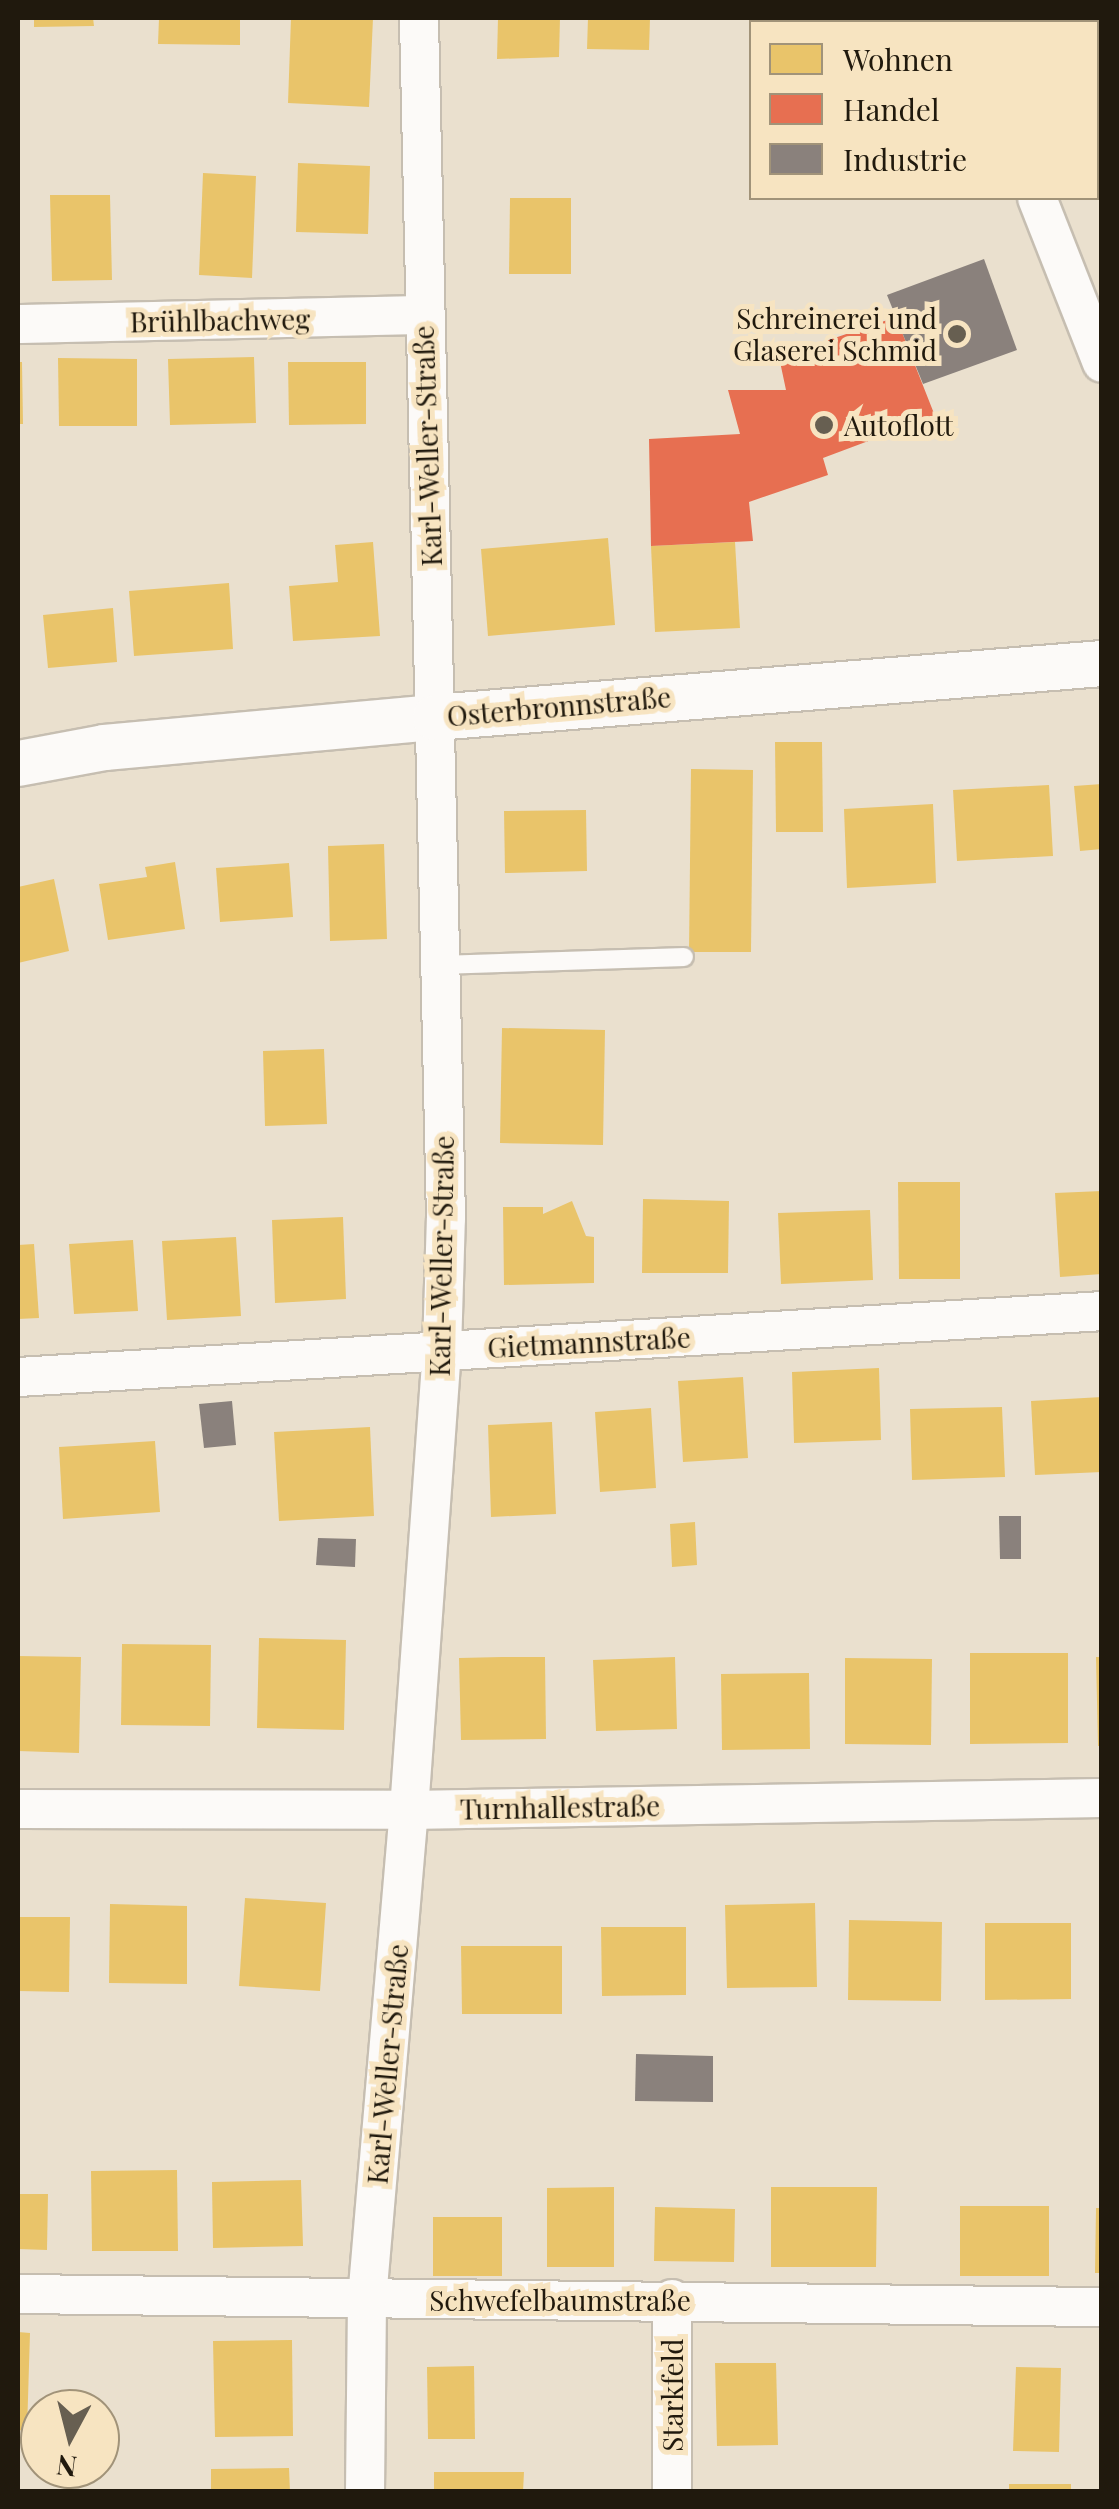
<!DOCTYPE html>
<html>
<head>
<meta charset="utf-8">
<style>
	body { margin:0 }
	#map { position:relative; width:1119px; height:2509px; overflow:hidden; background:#eae0ce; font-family:"Playfair Display",serif }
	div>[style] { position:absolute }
	.homes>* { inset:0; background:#e9c46a }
	.shops>* { inset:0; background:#e76f51 }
	.industry>* { inset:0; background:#8a817c }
	.roads { filter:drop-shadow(2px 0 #c6beb1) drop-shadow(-2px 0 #c6beb1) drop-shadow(0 2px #c6beb1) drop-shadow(0 -2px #c6beb1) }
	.service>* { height:18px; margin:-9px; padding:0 9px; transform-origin:9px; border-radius:9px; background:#fcfaf8 }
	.minor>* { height:38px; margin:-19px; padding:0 19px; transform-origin:19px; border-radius:19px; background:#fcfaf8 }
	.tertiary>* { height:45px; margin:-22.5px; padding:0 22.5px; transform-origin:22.5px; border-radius:22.5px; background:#fcfaf8 }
	.rail>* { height:11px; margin-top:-5.5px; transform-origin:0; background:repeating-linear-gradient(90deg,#f7e4c1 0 22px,#cbc8c3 0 44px); box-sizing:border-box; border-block:2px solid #cbc8c3 }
	.dots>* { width:28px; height:28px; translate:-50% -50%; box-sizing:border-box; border:5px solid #f7e4c1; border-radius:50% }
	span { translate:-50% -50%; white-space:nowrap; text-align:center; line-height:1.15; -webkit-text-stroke:10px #f7e4c1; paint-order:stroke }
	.poi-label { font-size:28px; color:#20190d }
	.right { translate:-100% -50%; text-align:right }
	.left { translate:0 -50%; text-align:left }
	.street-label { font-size:28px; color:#20190d }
	.frame { position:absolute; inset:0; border:20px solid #20190d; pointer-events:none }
	.legend { position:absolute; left:749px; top:20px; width:350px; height:180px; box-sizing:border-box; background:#f7e4c1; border:2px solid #a19379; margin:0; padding:12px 18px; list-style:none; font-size:30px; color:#20190d }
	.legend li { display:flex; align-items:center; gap:20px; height:50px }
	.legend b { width:50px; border:2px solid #a19379 }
	.north { position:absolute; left:20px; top:2389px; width:100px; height:100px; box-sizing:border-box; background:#f7e4c1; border:2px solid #a19379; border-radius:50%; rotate:187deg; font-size:28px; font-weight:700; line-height:40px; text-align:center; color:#20190d }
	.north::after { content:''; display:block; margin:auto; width:35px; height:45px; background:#675f51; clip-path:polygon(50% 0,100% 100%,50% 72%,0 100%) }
</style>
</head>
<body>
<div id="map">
	<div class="homes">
		<div style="clip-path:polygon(34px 18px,93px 18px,94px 26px,34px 27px)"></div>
		<div style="clip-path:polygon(159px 18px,240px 18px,240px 45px,158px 44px)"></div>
		<div style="clip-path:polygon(291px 18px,373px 18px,369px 107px,288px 103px)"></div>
		<div style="clip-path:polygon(498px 18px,560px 18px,559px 57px,497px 59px)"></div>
		<div style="clip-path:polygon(588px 18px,650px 18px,649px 50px,587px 49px)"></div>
		<div style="clip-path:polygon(788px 18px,834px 18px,834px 19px,789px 22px)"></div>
		<div style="clip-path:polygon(1102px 18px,1102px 45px,1101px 45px,1096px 22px,1087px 22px)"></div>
		<div style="clip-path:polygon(298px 163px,370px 166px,368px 234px,296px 232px)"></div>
		<div style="clip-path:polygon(203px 173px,256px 176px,252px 278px,199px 275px)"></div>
		<div style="clip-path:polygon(50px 195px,110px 195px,112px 280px,52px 281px)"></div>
		<div style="clip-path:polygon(510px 198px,571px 198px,571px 274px,509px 274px)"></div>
		<div style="clip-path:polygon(254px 357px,256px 423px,170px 425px,168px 359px)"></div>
		<div style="clip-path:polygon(58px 358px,137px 359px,137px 426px,59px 426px)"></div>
		<div style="clip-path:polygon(18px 362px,22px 362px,23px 424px,18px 424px)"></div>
		<div style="clip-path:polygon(288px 362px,366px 362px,366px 424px,289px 425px)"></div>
		<div style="clip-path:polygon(608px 538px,615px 625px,488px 636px,481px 549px)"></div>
		<div style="clip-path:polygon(373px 542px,380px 636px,293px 641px,289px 586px,338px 582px,335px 545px)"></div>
		<div style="clip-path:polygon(735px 542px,740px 628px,655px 632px,651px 546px)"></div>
		<div style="clip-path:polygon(229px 583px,233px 649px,134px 656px,129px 591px)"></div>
		<div style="clip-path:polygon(113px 608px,117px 662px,48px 668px,43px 615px)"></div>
		<div style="clip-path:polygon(775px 742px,822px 742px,823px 832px,776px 832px)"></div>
		<div style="clip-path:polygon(691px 769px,753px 770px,751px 952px,689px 952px)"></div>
		<div style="clip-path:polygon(1102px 784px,1102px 849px,1080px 851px,1074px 786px)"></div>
		<div style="clip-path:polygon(1049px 785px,1053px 856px,957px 861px,953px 790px)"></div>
		<div style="clip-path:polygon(933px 804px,936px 883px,847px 888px,844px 809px)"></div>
		<div style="clip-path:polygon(586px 810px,587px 871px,505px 873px,504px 811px)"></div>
		<div style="clip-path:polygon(384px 844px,387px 939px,330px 941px,328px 846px)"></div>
		<div style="clip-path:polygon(175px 862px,185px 929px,108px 940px,99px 884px,147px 877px,145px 867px)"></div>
		<div style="clip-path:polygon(289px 863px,293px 917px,220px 922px,216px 868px)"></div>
		<div style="clip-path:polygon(54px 879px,69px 951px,18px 963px,18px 887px)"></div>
		<div style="clip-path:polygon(502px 1028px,605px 1030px,603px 1145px,500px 1143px)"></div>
		<div style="clip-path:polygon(324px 1049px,327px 1124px,265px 1126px,263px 1051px)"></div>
		<div style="clip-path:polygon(898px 1182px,960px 1182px,960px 1279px,899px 1279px)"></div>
		<div style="clip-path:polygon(1102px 1191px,1102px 1274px,1060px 1277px,1055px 1193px)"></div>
		<div style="clip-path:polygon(643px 1199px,729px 1201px,728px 1273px,642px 1273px)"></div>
		<div style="clip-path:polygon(572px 1201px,586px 1236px,594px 1237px,594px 1283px,504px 1285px,503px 1207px,543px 1207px,543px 1214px)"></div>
		<div style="clip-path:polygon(870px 1210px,873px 1280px,781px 1284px,778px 1213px)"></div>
		<div style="clip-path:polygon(343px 1217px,346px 1299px,275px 1303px,272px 1220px)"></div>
		<div style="clip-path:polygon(236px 1237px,241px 1316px,167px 1320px,162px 1241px)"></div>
		<div style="clip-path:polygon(133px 1240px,138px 1311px,74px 1314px,69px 1244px)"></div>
		<div style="clip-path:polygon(34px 1244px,39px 1318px,18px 1319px,18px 1245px)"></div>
		<div style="clip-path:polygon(879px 1368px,881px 1440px,794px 1443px,792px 1372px)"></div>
		<div style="clip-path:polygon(743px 1377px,748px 1458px,683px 1462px,678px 1381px)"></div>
		<div style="clip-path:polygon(1102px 1397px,1102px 1472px,1035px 1475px,1031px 1401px)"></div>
		<div style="clip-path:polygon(1002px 1407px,1005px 1477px,912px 1480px,910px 1409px)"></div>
		<div style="clip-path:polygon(651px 1408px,656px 1488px,600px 1492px,595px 1412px)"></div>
		<div style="clip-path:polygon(552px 1422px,556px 1514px,491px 1517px,488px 1425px)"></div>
		<div style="clip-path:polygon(370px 1427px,374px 1516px,279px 1521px,274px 1432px)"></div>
		<div style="clip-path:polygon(155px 1441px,160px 1512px,63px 1519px,59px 1447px)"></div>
		<div style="clip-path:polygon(695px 1522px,697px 1565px,672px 1567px,670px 1524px)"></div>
		<div style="clip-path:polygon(259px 1638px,346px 1640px,344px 1730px,257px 1728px)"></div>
		<div style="clip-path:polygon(122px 1644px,211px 1645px,210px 1726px,121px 1725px)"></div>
		<div style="clip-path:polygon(970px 1653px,1068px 1653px,1068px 1743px,970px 1744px)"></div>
		<div style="clip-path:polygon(18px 1656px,81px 1657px,79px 1753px,18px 1751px)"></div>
		<div style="clip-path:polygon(502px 1657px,545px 1657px,546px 1739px,461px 1740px,459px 1658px)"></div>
		<div style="clip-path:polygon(675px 1657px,677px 1729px,596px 1731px,593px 1660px)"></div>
		<div style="clip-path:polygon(1096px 1657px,1102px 1657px,1102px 1746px,1098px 1746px)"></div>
		<div style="clip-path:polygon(845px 1658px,932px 1659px,931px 1745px,845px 1744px)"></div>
		<div style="clip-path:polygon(809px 1673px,810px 1749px,722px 1750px,721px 1674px)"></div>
		<div style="clip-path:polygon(245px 1898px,326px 1903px,320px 1991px,239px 1986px)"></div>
		<div style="clip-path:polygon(815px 1903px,817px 1987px,727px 1988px,725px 1905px)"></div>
		<div style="clip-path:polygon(110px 1904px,187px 1906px,187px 1984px,109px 1983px)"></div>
		<div style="clip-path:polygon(18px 1917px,70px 1917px,69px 1992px,18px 1991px)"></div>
		<div style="clip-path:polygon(849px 1920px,942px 1922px,941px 2001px,848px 2000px)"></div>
		<div style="clip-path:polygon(985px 1923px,1071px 1923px,1071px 1999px,985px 2000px)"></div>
		<div style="clip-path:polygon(601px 1927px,686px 1927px,686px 1995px,602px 1996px)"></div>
		<div style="clip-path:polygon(461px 1946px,562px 1946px,562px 2014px,462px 2014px)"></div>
		<div style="clip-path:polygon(177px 2170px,178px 2251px,92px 2251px,91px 2171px)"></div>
		<div style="clip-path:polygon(301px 2180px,303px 2246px,213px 2248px,212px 2182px)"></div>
		<div style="clip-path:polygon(614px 2187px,614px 2267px,547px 2267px,547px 2188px)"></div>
		<div style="clip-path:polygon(771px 2187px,877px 2187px,876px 2267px,771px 2267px)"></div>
		<div style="clip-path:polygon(18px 2194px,48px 2194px,47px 2250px,18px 2249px)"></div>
		<div style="clip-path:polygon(960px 2206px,1049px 2206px,1049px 2276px,960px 2276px)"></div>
		<div style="clip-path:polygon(655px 2207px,735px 2209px,734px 2262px,654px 2261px)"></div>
		<div style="clip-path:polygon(1096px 2208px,1102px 2208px,1102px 2273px,1095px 2273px)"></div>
		<div style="clip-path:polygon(433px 2217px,502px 2217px,502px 2276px,433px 2276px)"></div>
		<div style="clip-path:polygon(18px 2332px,30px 2333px,27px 2431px,18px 2430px)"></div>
		<div style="clip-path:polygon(292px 2340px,293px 2436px,215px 2437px,213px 2341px)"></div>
		<div style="clip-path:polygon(715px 2363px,776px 2363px,778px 2445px,717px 2446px)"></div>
		<div style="clip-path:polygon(474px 2366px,475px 2439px,428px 2439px,427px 2367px)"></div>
		<div style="clip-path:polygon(1016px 2367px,1061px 2368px,1059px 2452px,1013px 2451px)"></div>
		<div style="clip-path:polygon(289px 2468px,290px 2492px,211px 2492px,211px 2469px)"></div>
		<div style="clip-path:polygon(434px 2472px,524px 2472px,523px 2492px,434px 2492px)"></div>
		<div style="clip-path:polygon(1009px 2484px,1071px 2484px,1071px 2492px,1009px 2492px)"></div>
	</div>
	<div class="shops">
		<div style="clip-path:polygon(896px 317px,935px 416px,823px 458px,828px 475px,749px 502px,753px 541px,651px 546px,649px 439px,740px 434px,728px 390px,786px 390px,779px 357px)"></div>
	</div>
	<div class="industry">
		<div style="clip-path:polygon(984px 259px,1017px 350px,923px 384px,887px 295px)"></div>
		<div style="clip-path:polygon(232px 1401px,236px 1445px,204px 1448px,199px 1404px)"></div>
		<div style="clip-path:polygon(999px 1516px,1021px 1516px,1021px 1559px,1000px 1559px)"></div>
		<div style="clip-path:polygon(318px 1538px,356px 1539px,355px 1567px,316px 1565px)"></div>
		<div style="clip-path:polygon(636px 2054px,713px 2056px,713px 2102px,635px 2101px)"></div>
	</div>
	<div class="roads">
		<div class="service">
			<div style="left:441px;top:965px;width:243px;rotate:-1.9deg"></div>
		</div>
		<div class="minor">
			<div style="left:967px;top:18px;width:4px;rotate:63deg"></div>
			<div style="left:1037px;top:198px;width:177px;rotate:68.5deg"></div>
			<div style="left:18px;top:324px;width:405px;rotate:-1.3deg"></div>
			<div style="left:18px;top:1377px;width:1086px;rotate:-3.48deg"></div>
			<div style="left:18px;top:1809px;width:391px;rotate:0.1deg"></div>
			<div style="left:409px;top:1810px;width:693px;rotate:-0.99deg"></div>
			<div style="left:18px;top:2294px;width:1084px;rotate:0.69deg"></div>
			<div style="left:365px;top:2492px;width:193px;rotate:-89.4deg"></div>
			<div style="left:367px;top:2299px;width:491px;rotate:-85.1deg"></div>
			<div style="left:409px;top:1810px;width:461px;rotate:-85.9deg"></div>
			<div style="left:442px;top:1350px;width:131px;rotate:-88.3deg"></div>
			<div style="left:446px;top:1219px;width:1201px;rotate:-91.29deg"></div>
			<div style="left:672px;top:2492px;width:193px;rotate:-90deg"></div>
		</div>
		<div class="tertiary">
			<div style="left:18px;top:763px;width:87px;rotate:-10.5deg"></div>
			<div style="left:104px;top:747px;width:332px;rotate:-5.2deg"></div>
			<div style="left:435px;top:717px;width:669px;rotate:-4.63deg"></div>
		</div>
	</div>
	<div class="rail">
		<div style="left:1043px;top:18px;width:4px;rotate:63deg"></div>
		<div style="left:1076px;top:18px;width:4px;rotate:76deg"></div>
		<div style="left:1096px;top:75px;width:15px;rotate:67deg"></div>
		<div style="left:1096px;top:154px;width:13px;rotate:63deg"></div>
	</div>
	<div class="dots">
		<div style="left:957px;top:334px;background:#675f51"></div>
		<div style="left:824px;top:425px;background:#675f51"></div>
	</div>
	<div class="poi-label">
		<span class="right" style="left:937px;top:334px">Schreinerei und<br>Glaserei Schmid</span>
		<span class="left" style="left:844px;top:425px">Autoflott</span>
	</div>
	<div class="street-label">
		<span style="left:220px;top:320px;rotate:-1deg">Brühlbachweg</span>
		<span style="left:427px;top:446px;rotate:-92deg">Karl-Weller-Straße</span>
		<span style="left:559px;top:706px;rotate:-5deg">Osterbronnstraße</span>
		<span style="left:441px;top:1256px;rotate:-89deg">Karl-Weller-Straße</span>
		<span style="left:589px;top:1342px;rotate:-3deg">Gietmannstraße</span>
		<span style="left:560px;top:1807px;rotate:-1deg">Turnhallestraße</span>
		<span style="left:387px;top:2064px;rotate:-85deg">Karl-Weller-Straße</span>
		<span style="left:560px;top:2300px">Schwefelbaumstraße</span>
		<span style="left:672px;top:2395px;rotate:-90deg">Starkfeld</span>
	</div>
	<div class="frame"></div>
	<ul class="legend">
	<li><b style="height:28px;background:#e9c46a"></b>Wohnen</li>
	<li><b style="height:28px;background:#e76f51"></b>Handel</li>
	<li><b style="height:28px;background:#8a817c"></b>Industrie</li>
	</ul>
	<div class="north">N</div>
</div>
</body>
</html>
